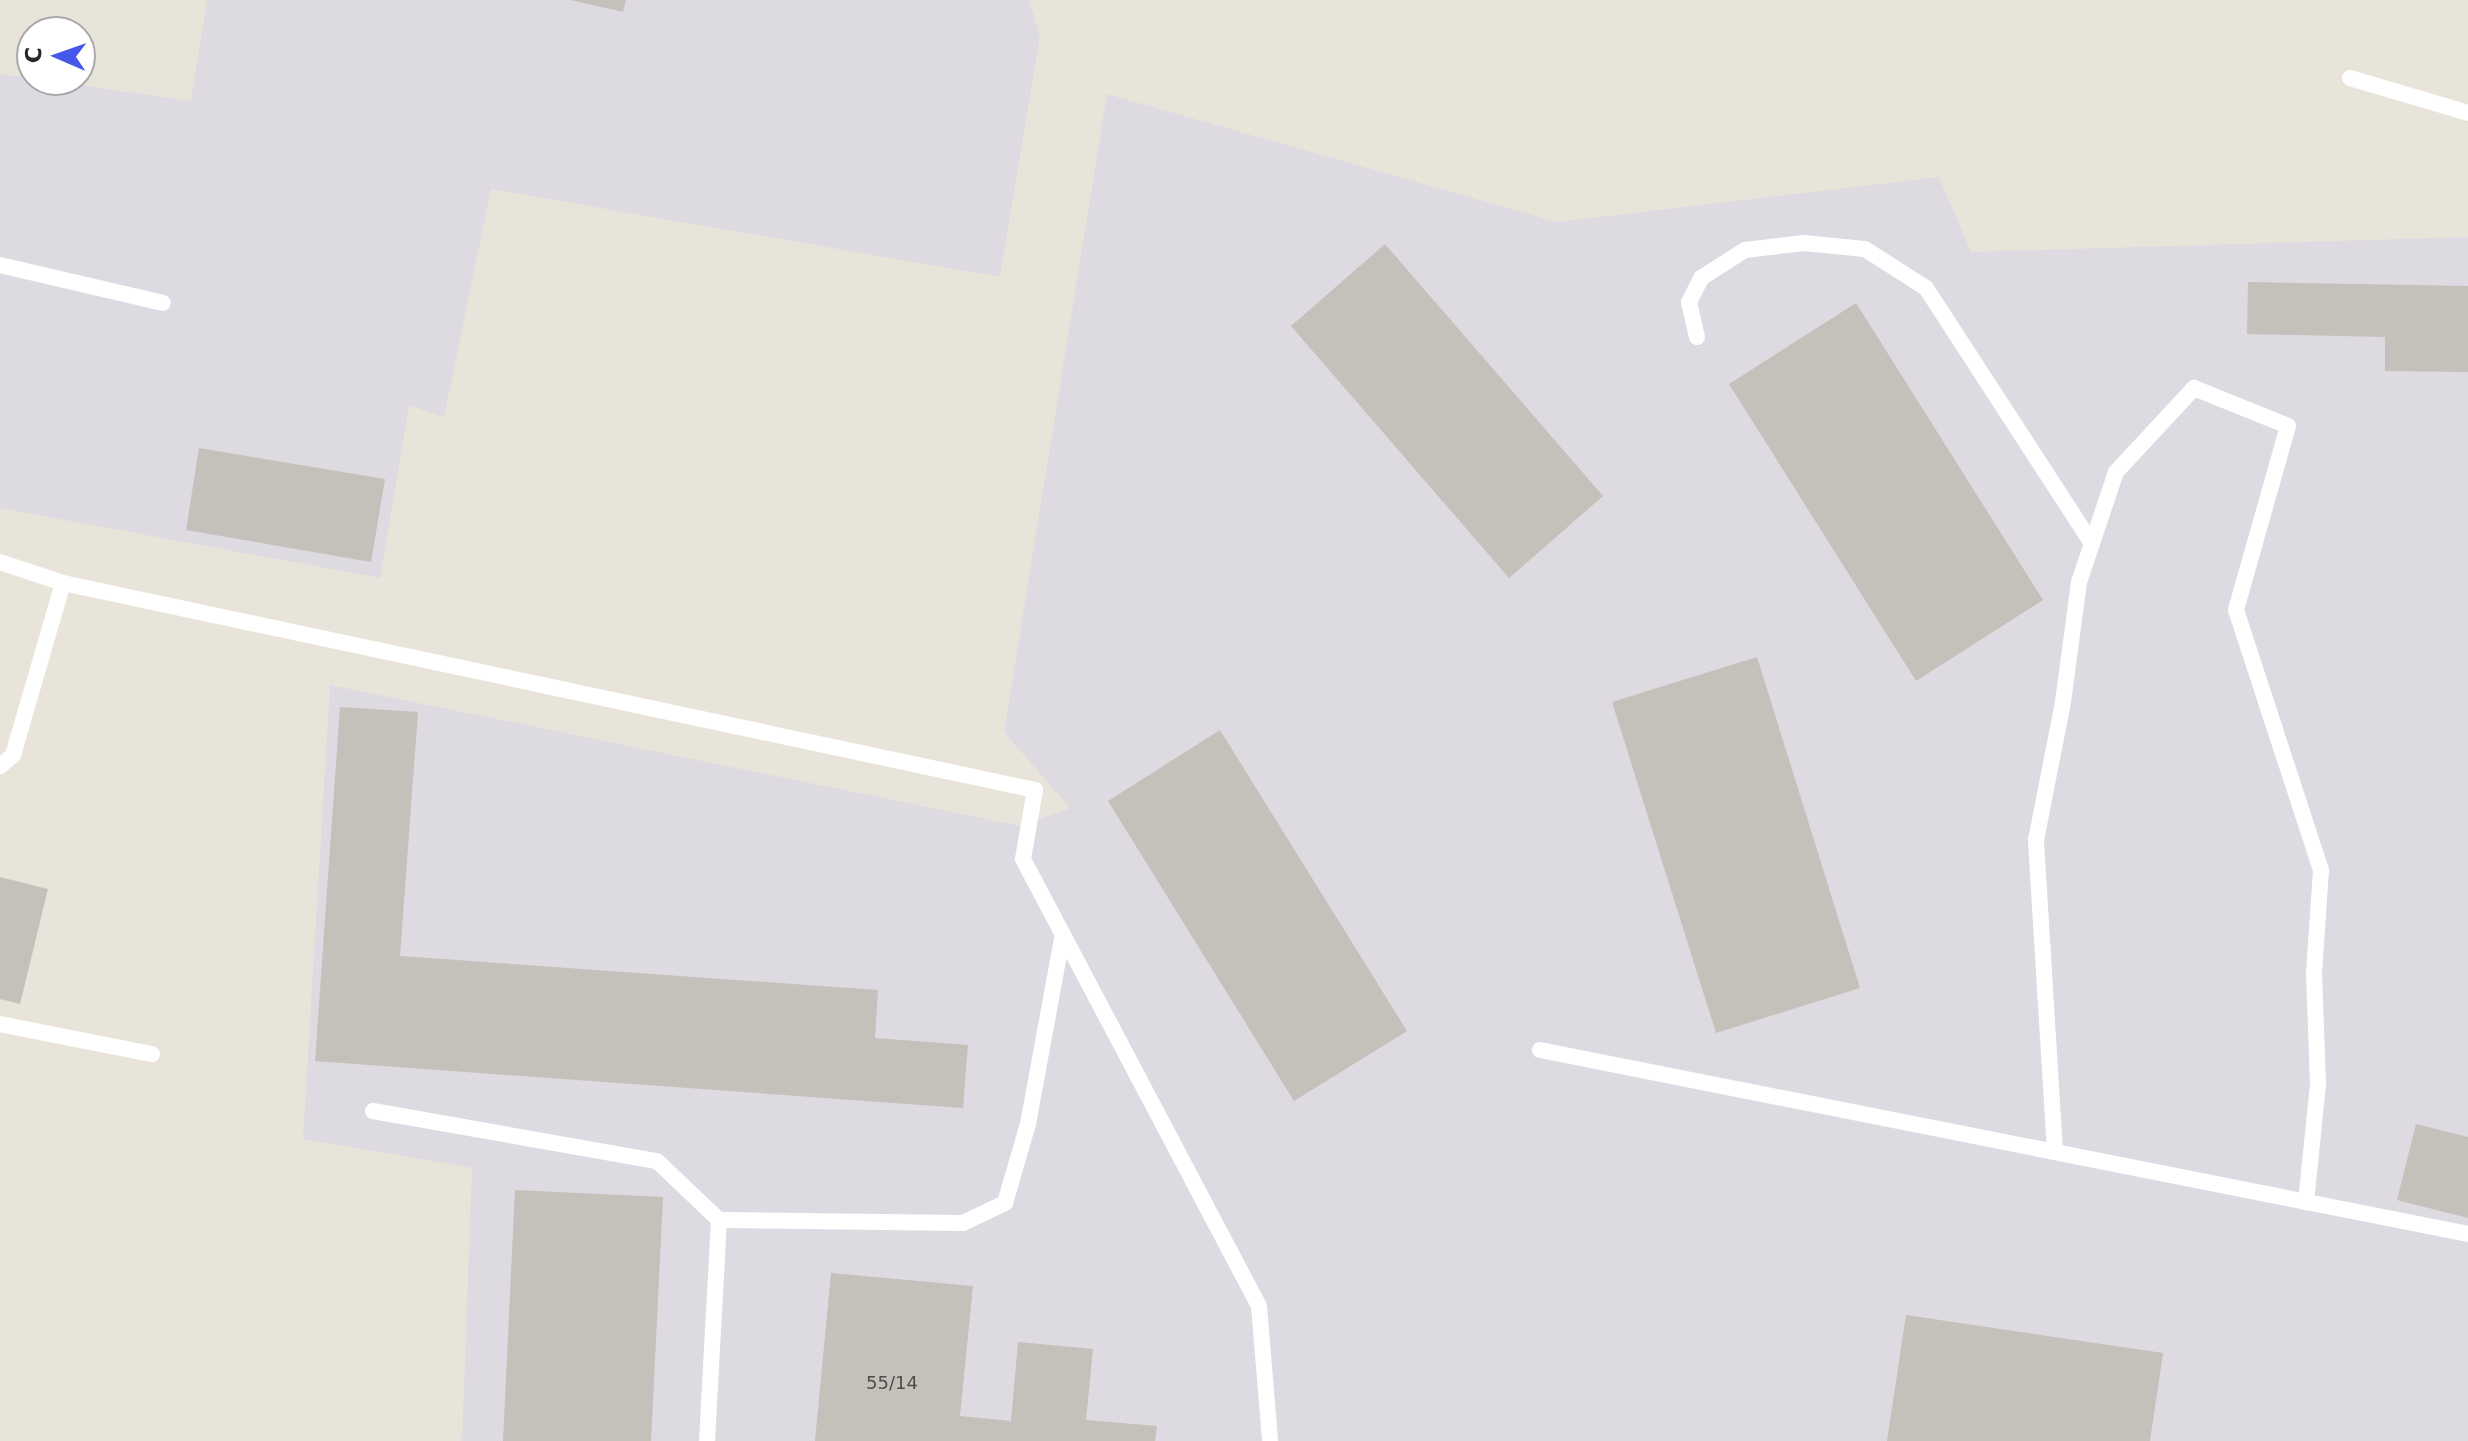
<!DOCTYPE html>
<html>
<head>
<meta charset="utf-8">
<style>
	body { margin:0 }
	#map { position:relative; width:2468px; height:1441px; overflow:hidden; background:#e9e4da; font-family:"DejaVu Sans",sans-serif }
	div>[style] { position:absolute }
	.industrial>* { inset:0; background:#dddae2 }
	.building>* { inset:0; background:#c4c0ba }
	.service>* { height:16px; margin:-8px; padding:0 8px; transform-origin:8px; border-radius:8px; background:#fff }
	span { translate:-50% -50%; white-space:nowrap; text-align:center; line-height:1.15; -webkit-text-stroke:6px #fff; paint-order:stroke }
	.number-label { font-size:18px; color:#4e4d4c }
	.number-label span { -webkit-text-stroke-width:0 }
	.north { position:absolute; left:16px; top:16px; width:80px; height:80px; box-sizing:border-box; background:#fff; border:2px solid #a9a9a9; border-radius:50%; rotate:272deg; font-size:22px; font-weight:700; line-height:32px; text-align:center; color:#272727 }
	.north::after { content:''; display:block; margin:auto; width:28px; height:36px; background:#4658ea; clip-path:polygon(50% 0,100% 100%,50% 72%,0 100%) }
</style>
</head>
<body>
<div id="map">
	<div class="industrial">
		<div style="clip-path:polygon(207px 0,1029px 0,1040px 37px,1000px 277px,491px 189px,444px 417px,409px 405px,380px 578px,0 508px,0 74px,191px 101px)"></div>
		<div style="clip-path:polygon(1107px 94px,1557px 222px,1939px 177px,1971px 252px,2468px 237px,2468px 1441px,462px 1441px,472px 1168px,303px 1139px,330px 685px,1020px 826px,1070px 808px,1004px 732px)"></div>
	</div>
	<div class="building">
		<div style="clip-path:polygon(571px 0,626px 0,623px 12px)"></div>
		<div style="clip-path:polygon(1385px 244px,1603px 496px,1509px 578px,1291px 326px)"></div>
		<div style="clip-path:polygon(2248px 282px,2468px 286px,2468px 372px,2385px 371px,2385px 337px,2247px 334px)"></div>
		<div style="clip-path:polygon(1856px 303px,2043px 600px,1916px 681px,1729px 384px)"></div>
		<div style="clip-path:polygon(199px 448px,385px 479px,371px 562px,186px 530px)"></div>
		<div style="clip-path:polygon(1757px 657px,1860px 988px,1716px 1033px,1612px 702px)"></div>
		<div style="clip-path:polygon(340px 707px,418px 712px,400px 956px,878px 990px,875px 1038px,968px 1045px,963px 1108px,315px 1061px)"></div>
		<div style="clip-path:polygon(1220px 730px,1407px 1031px,1294px 1101px,1108px 801px)"></div>
		<div style="clip-path:polygon(0 877px,48px 889px,20px 1004px,0 999px)"></div>
		<div style="clip-path:polygon(2416px 1124px,2468px 1137px,2468px 1218px,2397px 1200px)"></div>
		<div style="clip-path:polygon(515px 1190px,663px 1197px,651px 1441px,503px 1441px)"></div>
		<div style="clip-path:polygon(831px 1273px,973px 1286px,960px 1416px,1011px 1421px,1018px 1342px,1093px 1349px,1086px 1420px,1157px 1426px,1155px 1441px,815px 1441px)"></div>
		<div style="clip-path:polygon(1906px 1315px,2163px 1353px,2150px 1441px,1887px 1441px)"></div>
	</div>
	<div class="service">
		<div style="left:2350px;top:78px;width:123px;rotate:16.5deg"></div>
		<div style="left:0;top:265px;width:167px;rotate:13.1deg"></div>
		<div style="left:1697px;top:337px;width:36px;rotate:-103deg"></div>
		<div style="left:1689px;top:302px;width:27px;rotate:-63deg"></div>
		<div style="left:1701px;top:278px;width:52px;rotate:-32.5deg"></div>
		<div style="left:1745px;top:250px;width:59px;rotate:-6.8deg"></div>
		<div style="left:1804px;top:243px;width:61px;rotate:5.6deg"></div>
		<div style="left:1865px;top:249px;width:72px;rotate:32.6deg"></div>
		<div style="left:1926px;top:288px;width:305px;rotate:57deg"></div>
		<div style="left:0;top:562px;width:66px;rotate:18.4deg"></div>
		<div style="left:63px;top:583px;width:994px;rotate:12.02deg"></div>
		<div style="left:1035px;top:790px;width:70px;rotate:99.9deg"></div>
		<div style="left:1023px;top:859px;width:505px;rotate:62.17deg"></div>
		<div style="left:1259px;top:1306px;width:135px;rotate:85.3deg"></div>
		<div style="left:0;top:766px;width:17px;rotate:-40deg"></div>
		<div style="left:13px;top:755px;width:179px;rotate:-73.8deg"></div>
		<div style="left:0;top:1024px;width:155px;rotate:11.2deg"></div>
		<div style="left:1540px;top:1050px;width:946px;rotate:11.21deg"></div>
		<div style="left:373px;top:1111px;width:288px;rotate:10deg"></div>
		<div style="left:657px;top:1161px;width:86px;rotate:43.6deg"></div>
		<div style="left:2055px;top:1152px;width:313px;rotate:-93.5deg"></div>
		<div style="left:2036px;top:840px;width:141px;rotate:-78.9deg"></div>
		<div style="left:2063px;top:702px;width:121px;rotate:-82.4deg"></div>
		<div style="left:2079px;top:582px;width:116px;rotate:-71.4deg"></div>
		<div style="left:2116px;top:472px;width:115px;rotate:-47.1deg"></div>
		<div style="left:2194px;top:388px;width:101px;rotate:22deg"></div>
		<div style="left:2288px;top:426px;width:191px;rotate:105.8deg"></div>
		<div style="left:2236px;top:610px;width:274px;rotate:71.9deg"></div>
		<div style="left:2321px;top:870px;width:104px;rotate:93.9deg"></div>
		<div style="left:2314px;top:974px;width:110px;rotate:87.9deg"></div>
		<div style="left:2318px;top:1084px;width:119px;rotate:95.8deg"></div>
		<div style="left:707px;top:1441px;width:221px;rotate:-86.9deg"></div>
		<div style="left:719px;top:1220px;width:244px;rotate:0.7deg"></div>
		<div style="left:963px;top:1223px;width:47px;rotate:-25.5deg"></div>
		<div style="left:1005px;top:1203px;width:82px;rotate:-73.8deg"></div>
		<div style="left:1028px;top:1124px;width:193px;rotate:-79.6deg"></div>
	</div>
	<div class="number-label">
		<span style="left:892px;top:1383px">55/14</span>
	</div>
	<div class="north">С</div>
</div>
</body>
</html>
